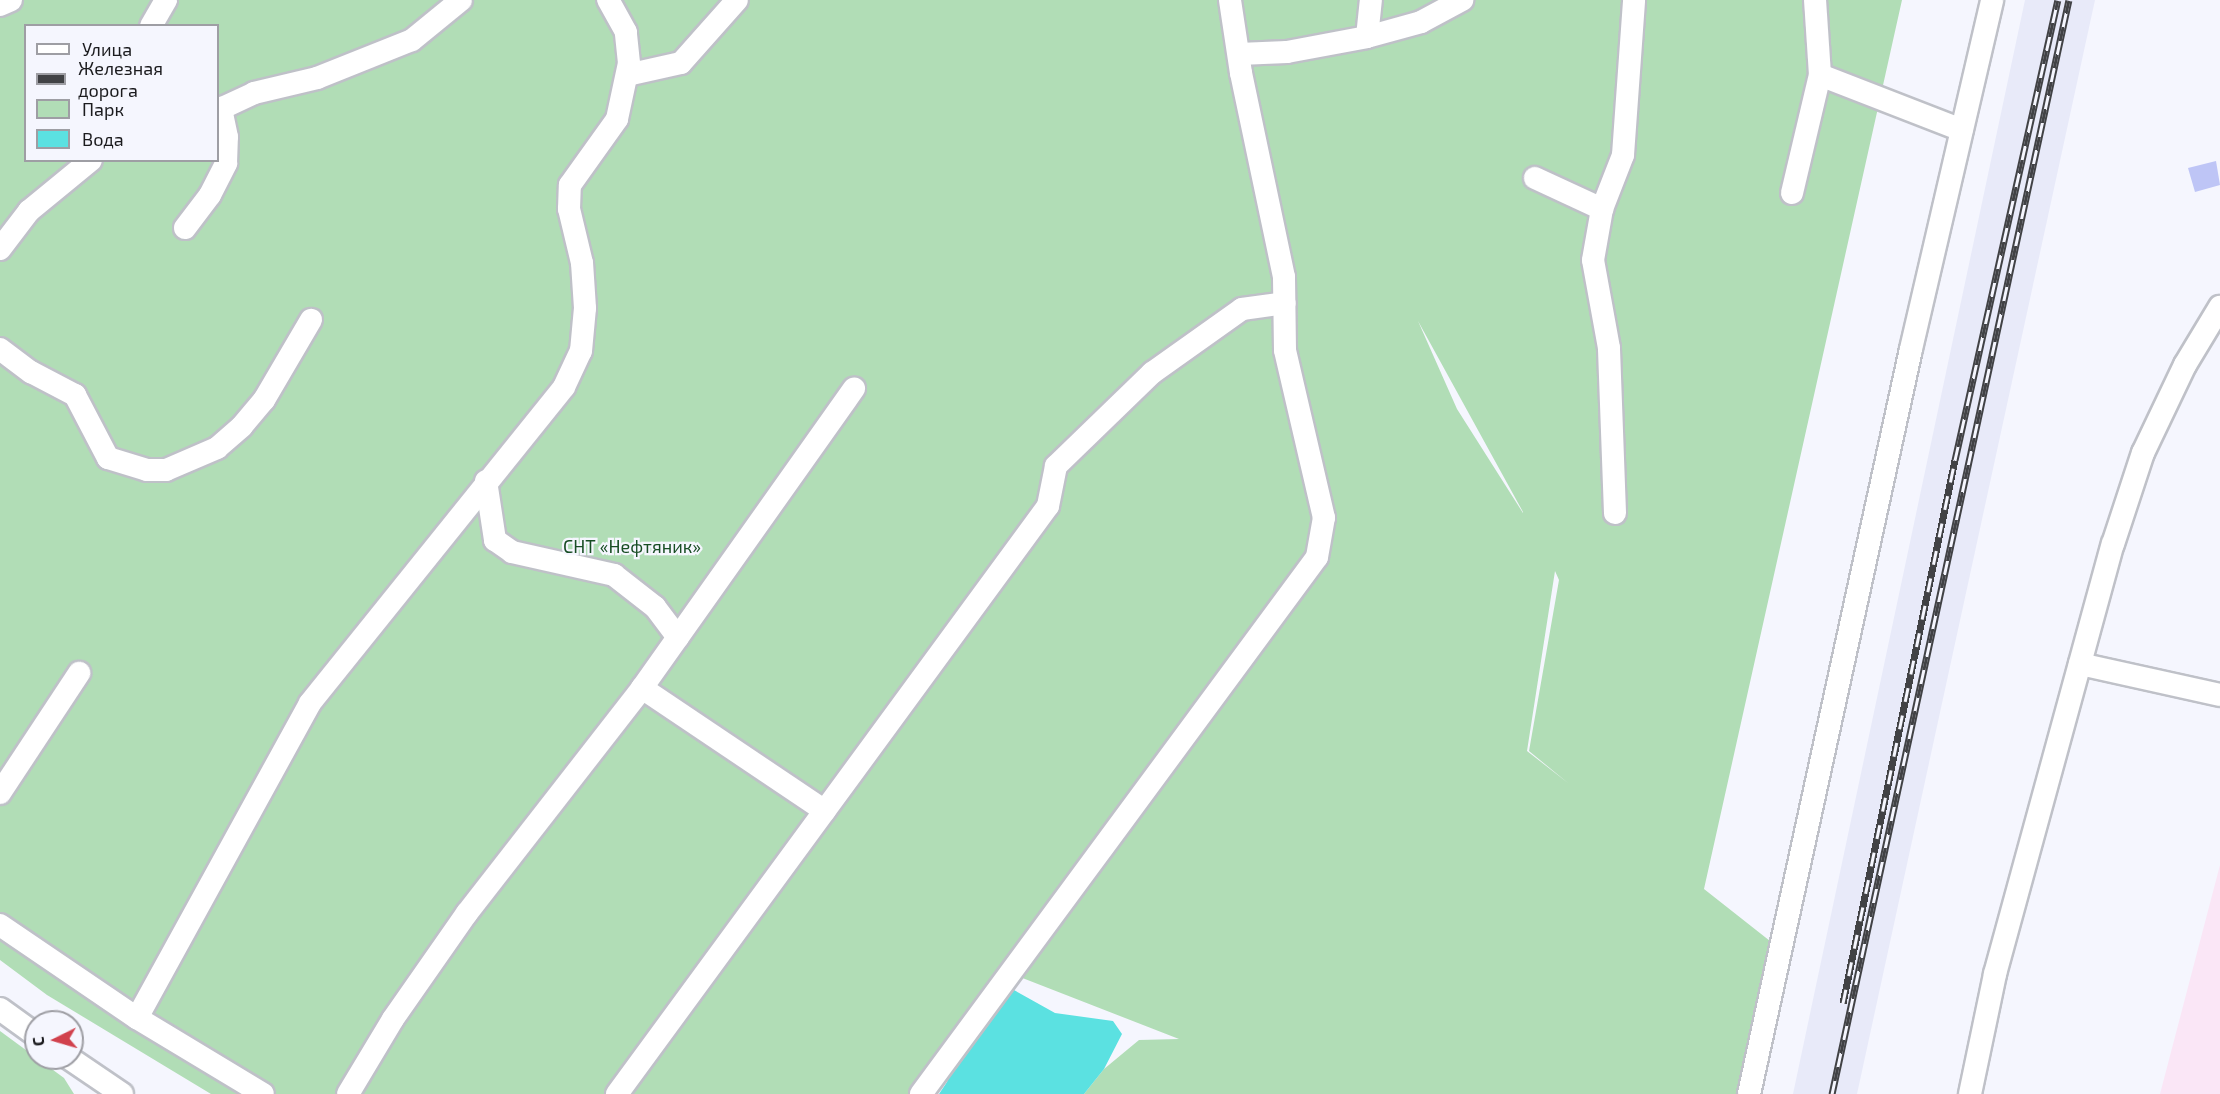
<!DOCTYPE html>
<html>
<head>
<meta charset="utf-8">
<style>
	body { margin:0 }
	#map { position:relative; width:2220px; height:1094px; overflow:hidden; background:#f5f6fe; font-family:"Exo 2",sans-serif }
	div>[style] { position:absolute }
	.industrial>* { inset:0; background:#fae6f6 }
	.built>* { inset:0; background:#e8eaf9 }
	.green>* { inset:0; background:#b1ddb6 }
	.water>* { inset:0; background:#5be1e1 }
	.building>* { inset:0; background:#bec5f6 }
	.roads { filter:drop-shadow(2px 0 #bfc1c8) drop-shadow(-2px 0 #bfc1c8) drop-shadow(0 2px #bfc1c8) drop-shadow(0 -2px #bfc1c8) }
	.minor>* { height:22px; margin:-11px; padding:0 11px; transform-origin:11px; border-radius:11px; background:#fff }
	.rail>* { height:7px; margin-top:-3.5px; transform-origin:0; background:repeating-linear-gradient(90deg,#f5f6fe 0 14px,#414245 0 28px); box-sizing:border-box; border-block:2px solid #414245 }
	span { translate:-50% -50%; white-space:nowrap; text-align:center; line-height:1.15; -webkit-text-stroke:4.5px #f5f6fe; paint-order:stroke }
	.park-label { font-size:18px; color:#184d24 }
	.legend { position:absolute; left:24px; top:24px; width:195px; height:138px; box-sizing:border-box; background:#f5f6fe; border:2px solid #9e9ea4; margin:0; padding:8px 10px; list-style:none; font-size:18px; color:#1b1b1e }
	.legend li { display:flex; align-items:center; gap:12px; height:30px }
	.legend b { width:30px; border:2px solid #9e9ea4 }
	.north { position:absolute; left:24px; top:1010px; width:60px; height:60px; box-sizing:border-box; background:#f5f6fe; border:2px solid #9e9ea4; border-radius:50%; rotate:265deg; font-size:16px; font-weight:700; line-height:24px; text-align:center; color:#1b1b1e }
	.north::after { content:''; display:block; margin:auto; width:21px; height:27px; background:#d1414d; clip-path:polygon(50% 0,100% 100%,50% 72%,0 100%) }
</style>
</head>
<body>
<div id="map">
	<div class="industrial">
		<div style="clip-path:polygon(2220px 865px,2220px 1094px,2160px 1094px)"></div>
	</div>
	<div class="built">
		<div style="clip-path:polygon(2025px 0,2095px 0,1857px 1094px,1793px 1094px)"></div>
	</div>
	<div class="green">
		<div style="clip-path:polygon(evenodd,0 0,1902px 0,1704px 889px,1770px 941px,1736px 1094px,1084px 1094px,1104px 1069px,1139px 1040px,1179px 1039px,1007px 972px,924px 1094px,211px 1094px,47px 995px,0 960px,0 0,26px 26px,218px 26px,218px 160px,26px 160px,26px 26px,0 0,1418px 321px,1523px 512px,1523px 513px,1457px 409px,1418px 321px,0 0,1555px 571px,1559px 580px,1529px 751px,1568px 783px,1527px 751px,1555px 571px)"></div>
		<div style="clip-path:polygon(0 1031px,64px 1078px,74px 1094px,0 1094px)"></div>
	</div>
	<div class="water">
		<div style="clip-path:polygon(1005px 985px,1055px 1013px,1113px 1021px,1122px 1034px,1104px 1069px,1084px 1094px,939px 1094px,947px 1082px,956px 1052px)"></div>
	</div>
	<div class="building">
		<div style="clip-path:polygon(2216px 161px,2220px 185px,2195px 192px,2188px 168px)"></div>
	</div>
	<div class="roads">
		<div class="minor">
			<div style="left:0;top:5px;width:12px;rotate:-24deg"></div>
			<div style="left:151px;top:26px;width:30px;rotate:-60deg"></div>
			<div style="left:1367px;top:37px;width:37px;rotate:-84deg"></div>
			<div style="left:1239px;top:54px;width:48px;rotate:-2.4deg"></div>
			<div style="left:1287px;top:52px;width:81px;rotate:-10.6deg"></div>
			<div style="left:1367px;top:37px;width:56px;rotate:-15.5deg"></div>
			<div style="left:1421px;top:22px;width:47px;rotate:-28.2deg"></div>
			<div style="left:627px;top:75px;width:55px;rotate:-12.5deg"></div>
			<div style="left:681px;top:63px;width:84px;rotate:-48.4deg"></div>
			<div style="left:1820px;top:75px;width:152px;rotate:21.2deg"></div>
			<div style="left:218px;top:110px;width:40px;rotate:-25deg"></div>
			<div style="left:254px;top:93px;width:65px;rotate:-13.4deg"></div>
			<div style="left:317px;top:78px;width:102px;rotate:-21.8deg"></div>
			<div style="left:412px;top:40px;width:63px;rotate:-39.2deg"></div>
			<div style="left:1535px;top:178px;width:74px;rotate:24.8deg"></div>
			<div style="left:1792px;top:193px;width:121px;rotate:-76.7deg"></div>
			<div style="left:1820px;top:75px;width:75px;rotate:-93.8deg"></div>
			<div style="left:185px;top:228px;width:41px;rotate:-52.9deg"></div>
			<div style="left:210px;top:195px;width:36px;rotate:-63deg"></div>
			<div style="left:226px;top:163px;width:26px;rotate:-88deg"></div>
			<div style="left:227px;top:137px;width:30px;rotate:-102deg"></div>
			<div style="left:0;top:249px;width:48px;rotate:-52.7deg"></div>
			<div style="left:29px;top:211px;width:80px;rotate:-39.4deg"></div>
			<div style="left:0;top:349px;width:39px;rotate:37deg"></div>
			<div style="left:31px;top:372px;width:50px;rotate:27.6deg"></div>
			<div style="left:75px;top:395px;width:71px;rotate:62.4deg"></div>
			<div style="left:108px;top:458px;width:41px;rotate:17.1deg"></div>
			<div style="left:147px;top:470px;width:19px"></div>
			<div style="left:166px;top:470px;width:56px;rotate:-23.3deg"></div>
			<div style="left:217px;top:448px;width:33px;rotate:-41deg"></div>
			<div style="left:242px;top:426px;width:34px;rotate:-50deg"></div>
			<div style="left:264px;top:400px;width:93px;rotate:-59.6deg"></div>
			<div style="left:486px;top:481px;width:60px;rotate:81.3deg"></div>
			<div style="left:495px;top:540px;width:21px;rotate:35deg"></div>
			<div style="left:512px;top:552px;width:105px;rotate:12.7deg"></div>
			<div style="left:614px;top:575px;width:52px;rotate:38deg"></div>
			<div style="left:655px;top:607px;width:38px;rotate:53deg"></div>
			<div style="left:1615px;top:513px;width:165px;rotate:-92.1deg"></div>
			<div style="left:1609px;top:348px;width:89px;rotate:-100.3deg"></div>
			<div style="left:1593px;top:260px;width:52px;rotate:-80deg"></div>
			<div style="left:1602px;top:209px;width:58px;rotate:-68.7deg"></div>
			<div style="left:1623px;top:155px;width:155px;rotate:-85.9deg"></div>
			<div style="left:2080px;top:664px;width:143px;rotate:12.5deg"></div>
			<div style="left:642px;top:688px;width:220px;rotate:33.9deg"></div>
			<div style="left:0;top:793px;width:144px;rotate:-56.6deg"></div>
			<div style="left:0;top:925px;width:166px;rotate:34.2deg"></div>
			<div style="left:137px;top:1018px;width:147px;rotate:31.1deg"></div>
			<div style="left:0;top:1009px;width:44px;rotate:35.8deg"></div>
			<div style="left:137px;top:1018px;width:359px;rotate:-61.2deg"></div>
			<div style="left:310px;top:703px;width:405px;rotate:-51.2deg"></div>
			<div style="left:564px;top:387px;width:40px;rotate:-65deg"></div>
			<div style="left:581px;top:351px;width:43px;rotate:-84.7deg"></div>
			<div style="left:585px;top:308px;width:45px;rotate:-93.8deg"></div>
			<div style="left:582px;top:263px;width:56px;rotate:-103.5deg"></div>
			<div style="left:569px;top:209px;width:24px;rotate:-88deg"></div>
			<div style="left:570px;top:185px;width:81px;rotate:-54.5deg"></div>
			<div style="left:617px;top:119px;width:57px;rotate:-77.9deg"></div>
			<div style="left:629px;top:63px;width:31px;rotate:-96deg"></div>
			<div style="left:626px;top:32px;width:37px;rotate:-119deg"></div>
			<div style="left:69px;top:1058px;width:64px;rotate:34.2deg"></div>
			<div style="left:348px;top:1094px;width:87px;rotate:-59deg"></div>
			<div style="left:393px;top:1019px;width:129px;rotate:-55.1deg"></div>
			<div style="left:467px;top:913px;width:285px;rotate:-52.1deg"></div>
			<div style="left:642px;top:688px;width:367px;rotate:-54.7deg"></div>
			<div style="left:617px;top:1094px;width:729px;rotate:-53.76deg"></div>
			<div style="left:1048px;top:506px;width:41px;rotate:-78.7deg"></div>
			<div style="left:1056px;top:466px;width:134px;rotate:-44.1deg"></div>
			<div style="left:1152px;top:373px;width:110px;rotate:-35.4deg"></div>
			<div style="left:1242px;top:309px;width:43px;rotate:-7.9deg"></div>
			<div style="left:921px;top:1094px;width:667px;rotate:-53.59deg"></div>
			<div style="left:1317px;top:557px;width:40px;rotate:-80deg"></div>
			<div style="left:1324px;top:518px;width:172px;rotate:-103.1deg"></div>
			<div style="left:1285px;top:350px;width:73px;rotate:-90.8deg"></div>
			<div style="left:1284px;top:277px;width:208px;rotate:-101.9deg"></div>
			<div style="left:1241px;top:73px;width:74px;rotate:-98.6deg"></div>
			<div style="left:1749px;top:1094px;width:762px;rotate:-77.73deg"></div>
			<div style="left:1911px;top:349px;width:358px;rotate:-76.9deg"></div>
			<div style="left:1970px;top:1094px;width:123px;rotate:-78.2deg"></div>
			<div style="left:1995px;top:974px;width:446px;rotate:-74.7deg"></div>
			<div style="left:2113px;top:544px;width:96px;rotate:-71.8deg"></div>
			<div style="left:2143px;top:453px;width:98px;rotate:-64.5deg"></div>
			<div style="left:2185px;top:365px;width:68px;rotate:-58.9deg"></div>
		</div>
	</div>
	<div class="rail">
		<div style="left:1843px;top:1003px;width:554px;rotate:-78.35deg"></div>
		<div style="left:1955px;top:460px;width:471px;rotate:-77.4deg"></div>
		<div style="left:1832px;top:1094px;width:1119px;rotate:-77.78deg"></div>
	</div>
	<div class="park-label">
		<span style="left:632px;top:546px">СНТ «Нефтяник»</span>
	</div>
	<ul class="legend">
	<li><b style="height:8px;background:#fff"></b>Улица</li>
	<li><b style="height:8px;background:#414245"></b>Железная дорога</li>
	<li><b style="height:16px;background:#b1ddb6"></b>Парк</li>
	<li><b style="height:16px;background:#5be1e1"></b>Вода</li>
	</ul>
	<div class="north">С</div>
</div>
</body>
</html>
